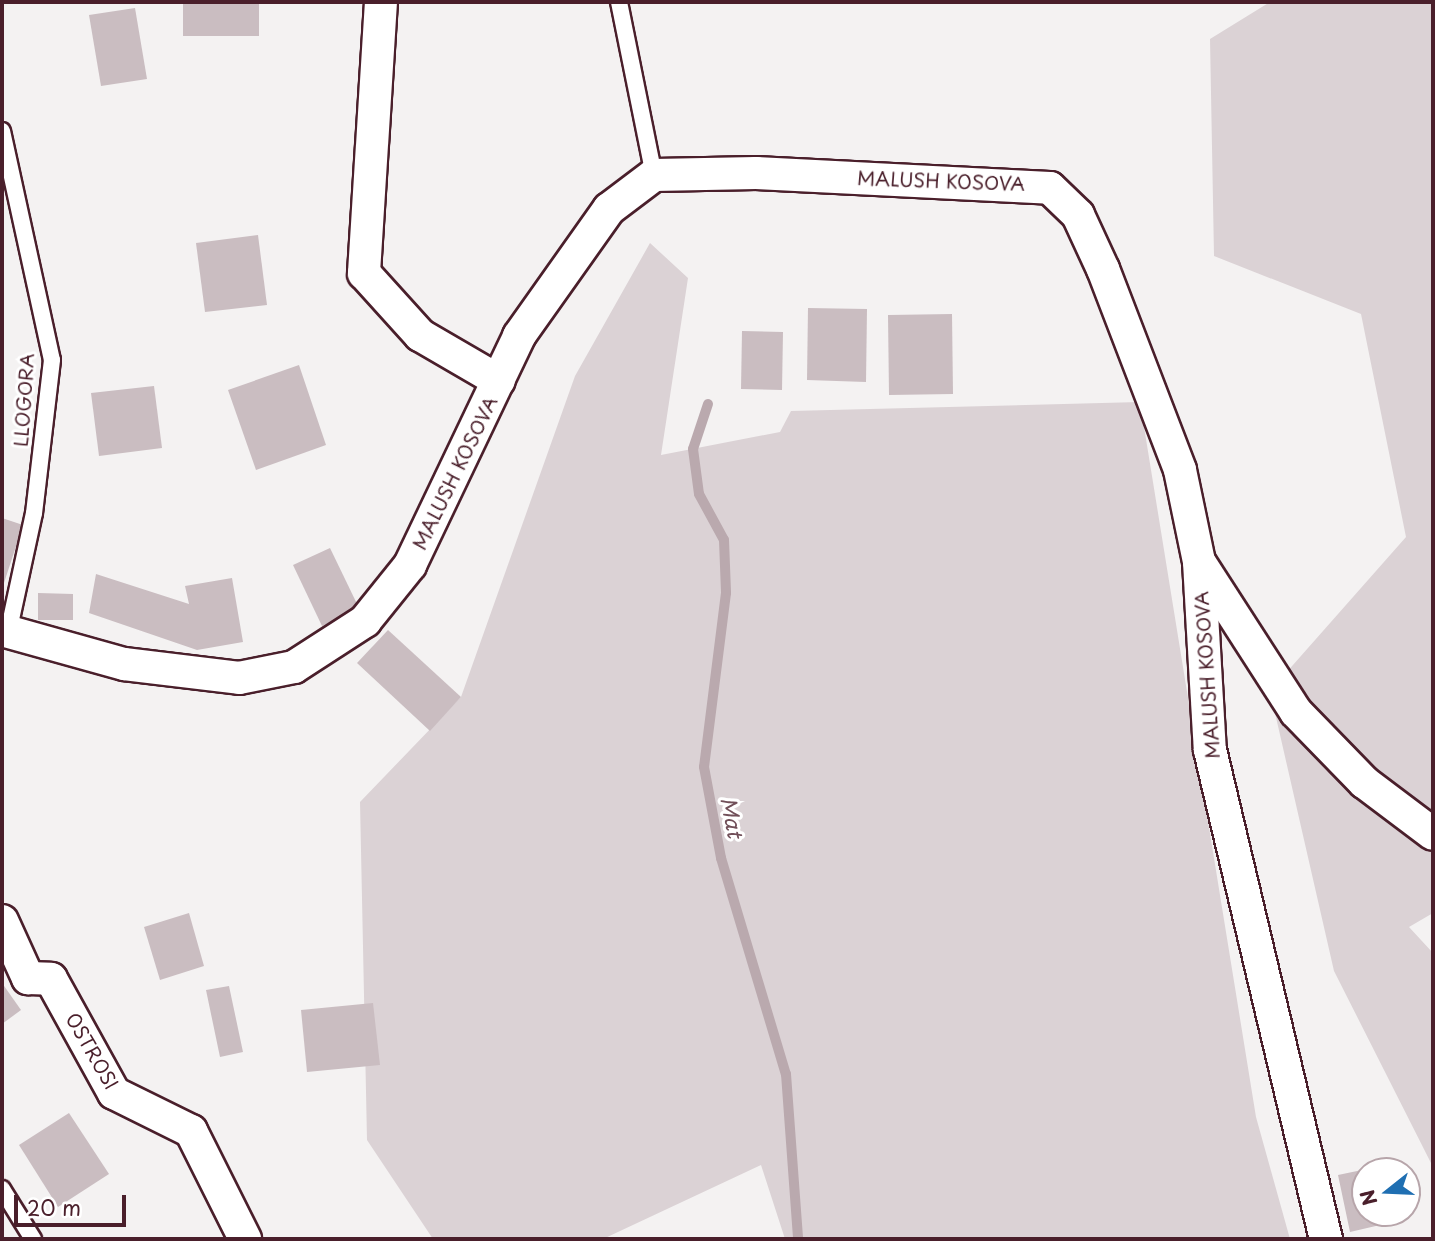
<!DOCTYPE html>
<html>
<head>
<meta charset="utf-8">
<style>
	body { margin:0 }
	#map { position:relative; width:1435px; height:1241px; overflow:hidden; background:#f4f2f2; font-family:"Playpen Sans",sans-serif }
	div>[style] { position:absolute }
	.green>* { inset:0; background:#dbd2d5 }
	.stream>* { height:10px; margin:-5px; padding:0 5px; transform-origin:5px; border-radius:5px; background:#baa9ae }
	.building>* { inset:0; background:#cabdc1 }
	.roads { filter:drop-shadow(2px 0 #4a1f2b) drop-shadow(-2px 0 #4a1f2b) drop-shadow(0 2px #4a1f2b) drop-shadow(0 -2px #4a1f2b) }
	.lane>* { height:16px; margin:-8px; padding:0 8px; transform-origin:8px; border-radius:8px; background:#fff }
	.street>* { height:32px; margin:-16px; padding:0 16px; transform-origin:16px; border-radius:16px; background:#fff }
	span { translate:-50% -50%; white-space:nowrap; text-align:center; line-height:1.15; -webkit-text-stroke:6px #fff; paint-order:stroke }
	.street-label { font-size:19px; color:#4a1f2b }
	.water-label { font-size:21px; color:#714f59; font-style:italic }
	.frame { position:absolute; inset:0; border:4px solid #4a1f2b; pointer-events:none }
	.north { position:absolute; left:1351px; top:1157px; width:70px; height:70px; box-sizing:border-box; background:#fff; border:2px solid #b7a5aa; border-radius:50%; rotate:252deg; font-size:19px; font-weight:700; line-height:28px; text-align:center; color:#4a1f2b }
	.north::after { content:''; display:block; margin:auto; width:24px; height:32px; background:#1f6fb2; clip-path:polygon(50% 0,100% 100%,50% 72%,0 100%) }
	.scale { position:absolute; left:14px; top:1195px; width:112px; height:32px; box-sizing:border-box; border:4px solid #4a1f2b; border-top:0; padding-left:9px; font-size:21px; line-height:24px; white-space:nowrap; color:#4a1f2b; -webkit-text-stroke:5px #fff; paint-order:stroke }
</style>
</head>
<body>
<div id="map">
	<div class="green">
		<div style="clip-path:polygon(1270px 2px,1433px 2px,1433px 913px,1409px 927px,1433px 953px,1433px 1167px,1334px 971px,1270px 691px,1406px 537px,1361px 314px,1214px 256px,1210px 39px)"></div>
		<div style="clip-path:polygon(650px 243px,688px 278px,661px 455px,780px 432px,791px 411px,1140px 402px,1256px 1117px,1290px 1239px,785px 1239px,761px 1165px,603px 1239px,433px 1239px,367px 1140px,360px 802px,461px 697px,575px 376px)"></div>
	</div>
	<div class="stream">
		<div style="left:708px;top:404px;width:47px;rotate:108.4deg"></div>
		<div style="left:693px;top:449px;width:45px;rotate:82.4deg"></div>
		<div style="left:699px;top:494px;width:52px;rotate:61.5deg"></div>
		<div style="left:724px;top:540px;width:53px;rotate:87.8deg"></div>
		<div style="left:726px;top:593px;width:175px;rotate:97.2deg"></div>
		<div style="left:704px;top:767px;width:93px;rotate:79.4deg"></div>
		<div style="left:721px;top:858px;width:226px;rotate:73.3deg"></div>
		<div style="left:786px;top:1074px;width:165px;rotate:85.8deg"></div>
	</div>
	<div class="building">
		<div style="clip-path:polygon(183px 2px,259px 2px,259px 36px,183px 36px)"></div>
		<div style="clip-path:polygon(135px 8px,147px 79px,101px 86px,89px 15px)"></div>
		<div style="clip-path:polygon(258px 235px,267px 305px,205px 312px,196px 243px)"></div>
		<div style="clip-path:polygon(808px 308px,867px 309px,866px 382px,807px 380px)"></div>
		<div style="clip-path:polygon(952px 314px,953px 394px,889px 395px,888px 315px)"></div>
		<div style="clip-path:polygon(742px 331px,783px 332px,782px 390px,741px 389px)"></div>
		<div style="clip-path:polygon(299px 365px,326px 445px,256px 470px,228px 390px)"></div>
		<div style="clip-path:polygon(154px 386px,162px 448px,99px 456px,91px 393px)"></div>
		<div style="clip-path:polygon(2px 518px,23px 525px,2px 589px)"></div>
		<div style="clip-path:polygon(330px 548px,359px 608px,322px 626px,293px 565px)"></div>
		<div style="clip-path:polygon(96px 574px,189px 604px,185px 586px,232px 578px,243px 642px,197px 650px,89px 613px)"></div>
		<div style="clip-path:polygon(38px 593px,73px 594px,73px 620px,38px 620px)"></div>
		<div style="clip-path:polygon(388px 630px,461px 697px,430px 731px,357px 663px)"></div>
		<div style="clip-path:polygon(189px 913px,204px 966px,160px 980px,144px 927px)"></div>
		<div style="clip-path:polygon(2px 983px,21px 1010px,2px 1024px)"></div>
		<div style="clip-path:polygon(229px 986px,243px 1052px,220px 1057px,206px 990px)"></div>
		<div style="clip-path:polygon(373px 1003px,380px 1065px,307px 1072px,301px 1010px)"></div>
		<div style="clip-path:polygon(69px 1113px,109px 1174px,58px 1207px,19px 1145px)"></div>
		<div style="clip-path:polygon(1381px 1166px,1382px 1171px,1365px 1171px,1365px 1213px,1391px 1213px,1393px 1222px,1350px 1232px,1338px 1175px)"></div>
	</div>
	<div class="roads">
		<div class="lane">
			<div style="left:619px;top:2px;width:177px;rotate:78.6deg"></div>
			<div style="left:2px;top:131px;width:234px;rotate:77.7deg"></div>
			<div style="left:52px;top:360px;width:154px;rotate:96.7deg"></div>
			<div style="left:34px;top:513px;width:123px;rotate:102.2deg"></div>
			<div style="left:2px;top:1189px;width:59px;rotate:58.2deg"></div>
		</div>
		<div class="street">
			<div style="left:381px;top:2px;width:272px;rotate:93.6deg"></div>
			<div style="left:364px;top:273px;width:84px;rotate:47.9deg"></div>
			<div style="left:420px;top:335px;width:91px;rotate:30.2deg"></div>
			<div style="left:1200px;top:563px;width:177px;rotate:57.2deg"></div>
			<div style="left:1296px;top:712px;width:98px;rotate:45.8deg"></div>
			<div style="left:1364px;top:782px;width:86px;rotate:37deg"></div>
			<div style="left:2px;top:630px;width:127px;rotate:15.6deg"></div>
			<div style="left:124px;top:664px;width:116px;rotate:6.9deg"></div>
			<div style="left:239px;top:678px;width:56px;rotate:-11.3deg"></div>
			<div style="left:294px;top:667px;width:85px;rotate:-32.9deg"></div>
			<div style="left:365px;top:621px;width:72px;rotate:-51.2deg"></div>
			<div style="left:410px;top:565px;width:254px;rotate:-64.5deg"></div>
			<div style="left:519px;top:336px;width:156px;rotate:-54.7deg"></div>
			<div style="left:609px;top:209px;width:56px;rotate:-37.1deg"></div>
			<div style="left:654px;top:175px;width:102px;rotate:-1.1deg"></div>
			<div style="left:756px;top:173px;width:294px;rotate:2.9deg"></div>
			<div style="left:1050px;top:188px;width:39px;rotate:44deg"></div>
			<div style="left:1078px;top:215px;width:60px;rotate:65.2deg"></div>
			<div style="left:1103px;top:269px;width:215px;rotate:69deg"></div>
			<div style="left:1180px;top:470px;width:94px;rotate:78.3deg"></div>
			<div style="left:1199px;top:562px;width:188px;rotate:86.7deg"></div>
			<div style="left:1210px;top:750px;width:503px;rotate:76.66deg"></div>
			<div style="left:2px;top:921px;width:63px;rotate:65.5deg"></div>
			<div style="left:28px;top:978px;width:23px;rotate:2deg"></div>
			<div style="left:51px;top:979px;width:130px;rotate:61.1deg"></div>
			<div style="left:114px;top:1093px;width:86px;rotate:26.3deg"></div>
			<div style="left:191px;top:1131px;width:121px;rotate:63.4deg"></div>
		</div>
	</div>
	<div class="street-label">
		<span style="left:941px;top:181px;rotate:2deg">MALUSH KOSOVA</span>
		<span style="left:24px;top:400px;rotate:-86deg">LLOGORA</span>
		<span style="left:455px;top:473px;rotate:-64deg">MALUSH KOSOVA</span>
		<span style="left:1207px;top:675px;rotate:-94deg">MALUSH KOSOVA</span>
		<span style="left:92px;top:1051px;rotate:60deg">OSTROSI</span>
	</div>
	<div class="water-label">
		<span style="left:733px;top:817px;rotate:79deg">Mat</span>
	</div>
	<div class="frame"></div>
	<div class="north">N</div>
	<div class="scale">20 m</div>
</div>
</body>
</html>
